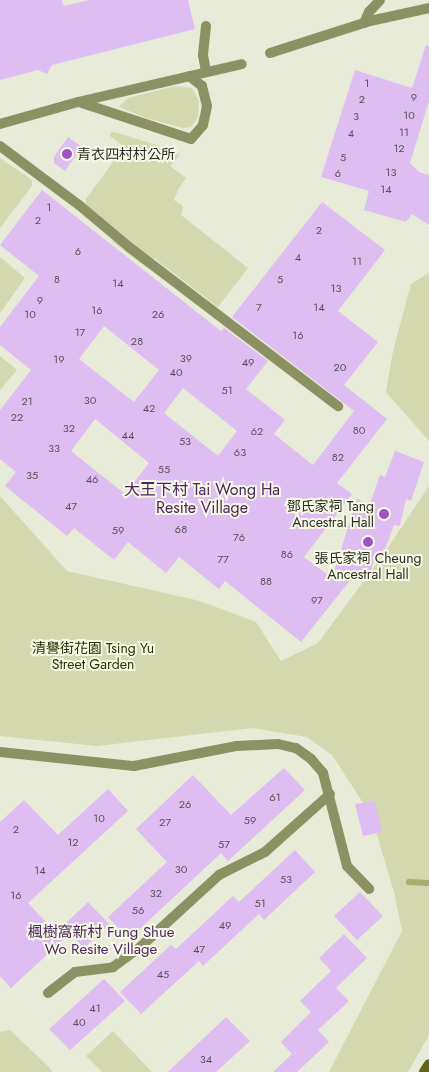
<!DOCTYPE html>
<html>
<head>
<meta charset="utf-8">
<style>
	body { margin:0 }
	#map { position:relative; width:429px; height:1072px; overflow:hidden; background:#e8ebd7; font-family:Jost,"Noto Sans TC",sans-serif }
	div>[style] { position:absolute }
	.green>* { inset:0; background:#d3d8ae }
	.stream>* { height:5.5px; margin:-2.75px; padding:0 2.75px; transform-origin:2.75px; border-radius:2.75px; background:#a7ad71 }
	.building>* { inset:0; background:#debdf2 }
	.service>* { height:10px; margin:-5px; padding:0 5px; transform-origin:5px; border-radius:5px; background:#8c9164 }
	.pedestrian>* { height:10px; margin:-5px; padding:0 5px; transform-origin:5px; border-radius:5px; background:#8c9164 }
	.minor>* { height:10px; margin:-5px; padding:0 5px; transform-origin:5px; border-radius:5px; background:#8c9164 }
	.secondary>* { height:10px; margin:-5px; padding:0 5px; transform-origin:5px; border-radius:5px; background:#61661b }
	.dots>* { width:14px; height:14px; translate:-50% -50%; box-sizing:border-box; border:2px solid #f5f8e4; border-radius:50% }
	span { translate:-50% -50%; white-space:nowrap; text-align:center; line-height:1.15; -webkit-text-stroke:4px #f5f8e4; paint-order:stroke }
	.number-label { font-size:11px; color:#585159 }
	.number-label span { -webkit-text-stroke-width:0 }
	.poi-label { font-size:14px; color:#2c2d26 }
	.left { translate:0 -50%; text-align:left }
	.right { translate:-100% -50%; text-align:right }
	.park-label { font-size:14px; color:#2c2f00 }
	.neighbourhood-label { font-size:15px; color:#4c275f }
	.quarter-label { font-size:16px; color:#4c275f }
</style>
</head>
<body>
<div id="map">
	<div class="green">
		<div style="clip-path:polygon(175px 86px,192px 88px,199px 101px,198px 117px,191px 127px,183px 128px,146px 118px,119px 107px,128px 98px)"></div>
		<div style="clip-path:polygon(114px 132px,170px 149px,180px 155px,170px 166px,186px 178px,179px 188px,174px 200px,183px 206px,181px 215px,248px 268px,218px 307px,154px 258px,147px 268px,112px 241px,121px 234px,86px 207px,86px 199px,124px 147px,110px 136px,110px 133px)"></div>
		<div style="clip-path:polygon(0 158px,32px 180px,32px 186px,0 228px)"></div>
		<div style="clip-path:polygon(0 257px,25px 278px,0 313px)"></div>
		<div style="clip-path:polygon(429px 273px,429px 441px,386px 392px,393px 351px,411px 284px)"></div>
		<div style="clip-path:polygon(0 356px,17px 370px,0 390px)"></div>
		<div style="clip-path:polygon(429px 486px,429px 1035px,408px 1072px,329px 1072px,402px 931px,394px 892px,371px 815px,332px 755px,307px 737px,252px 728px,97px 746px,0 736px,0 496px,67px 571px,200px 601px,256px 622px,281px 661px,318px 643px,383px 555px)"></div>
		<div style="clip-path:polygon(10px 1030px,50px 1068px,52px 1072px,0 1072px,0 1032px)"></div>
		<div style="clip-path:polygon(113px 1031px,152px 1072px,102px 1072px,86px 1056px)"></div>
	</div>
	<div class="stream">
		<div style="left:409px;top:882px;width:20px;rotate:3deg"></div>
	</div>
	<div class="building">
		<div style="clip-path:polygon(0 0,62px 0,64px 6px,89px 0,188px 0,195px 29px,52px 65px,47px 74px,38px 70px,0 80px)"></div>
		<div style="clip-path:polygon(426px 45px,429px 46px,429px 101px,410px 163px,419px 172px,429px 175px,429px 225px,412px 214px,406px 222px,364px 210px,369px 191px,321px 177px,355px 70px,412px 88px)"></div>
		<div style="clip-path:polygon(68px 137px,82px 147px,65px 171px,54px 163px,54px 157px)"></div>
		<div style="clip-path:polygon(evenodd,42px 190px,221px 331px,224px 328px,268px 361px,246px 389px,285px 420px,274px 434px,313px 465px,354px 411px,232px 317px,322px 202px,385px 250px,338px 311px,378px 342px,344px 385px,387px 419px,337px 483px,352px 494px,304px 557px,332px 578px,357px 498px,369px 507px,380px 475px,385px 477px,395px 451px,424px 462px,411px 501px,406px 499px,400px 526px,394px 525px,383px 555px,376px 552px,369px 578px,355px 574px,301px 642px,225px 581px,219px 589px,179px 557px,166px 573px,128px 542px,114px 560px,74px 528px,67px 536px,5px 486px,16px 472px,0 459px,0 410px,31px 370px,0 345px,0 327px,39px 276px,0 245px,42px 190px,104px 326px,159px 370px,134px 402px,79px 359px,104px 326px,42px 190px,183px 388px,237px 431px,218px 456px,164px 413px,183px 388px,42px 190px,95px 419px,149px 463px,125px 494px,71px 451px,95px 419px)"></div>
		<div style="clip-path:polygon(284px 768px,305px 790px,228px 861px,221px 853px,129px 939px,108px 917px,167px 862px,136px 829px,193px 775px,231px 815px)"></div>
		<div style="clip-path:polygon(108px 789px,128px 811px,28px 903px,63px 940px,11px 988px,0 976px,0 822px,24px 800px,58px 835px)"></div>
		<div style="clip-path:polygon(375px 801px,382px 832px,363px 836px,355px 804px)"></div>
		<div style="clip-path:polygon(295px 850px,315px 872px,264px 920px,259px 914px,203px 966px,199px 961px,141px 1014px,120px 992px,171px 945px,176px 949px,233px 896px,239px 902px)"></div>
		<div style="clip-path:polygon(360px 892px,383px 916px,357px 940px,334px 916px)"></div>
		<div style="clip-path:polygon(88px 902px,109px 924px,84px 948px,63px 926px)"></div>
		<div style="clip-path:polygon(344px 934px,367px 958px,336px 988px,349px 1001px,318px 1030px,329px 1042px,297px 1072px,273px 1072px,292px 1054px,281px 1042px,311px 1012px,300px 1001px,331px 971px,319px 958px)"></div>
		<div style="clip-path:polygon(104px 979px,125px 1001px,70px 1050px,49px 1029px)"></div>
		<div style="clip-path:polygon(226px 1017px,250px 1041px,216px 1072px,168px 1072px)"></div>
	</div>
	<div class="service">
		<div style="left:364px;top:23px;width:12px;rotate:-66deg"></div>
		<div style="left:369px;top:12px;width:16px;rotate:-47deg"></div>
		<div style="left:206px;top:26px;width:29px;rotate:96deg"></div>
		<div style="left:203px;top:55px;width:17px;rotate:80deg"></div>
		<div style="left:270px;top:53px;width:105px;rotate:-17.7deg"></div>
		<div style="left:370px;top:21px;width:60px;rotate:-12.4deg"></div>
		<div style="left:48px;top:993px;width:34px;rotate:-38deg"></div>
		<div style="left:75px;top:972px;width:38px;rotate:-7deg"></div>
		<div style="left:113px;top:967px;width:31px;rotate:-36deg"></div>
		<div style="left:138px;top:949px;width:110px;rotate:-42.4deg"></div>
		<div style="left:219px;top:875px;width:51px;rotate:-26.6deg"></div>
		<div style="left:265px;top:852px;width:87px;rotate:-41.7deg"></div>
	</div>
	<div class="pedestrian">
		<div style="left:0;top:146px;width:99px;rotate:36.8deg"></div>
		<div style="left:79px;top:205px;width:65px;rotate:40deg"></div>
		<div style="left:129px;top:247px;width:263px;rotate:37.3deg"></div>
	</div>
	<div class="minor">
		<div style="left:79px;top:102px;width:118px;rotate:18.3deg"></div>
		<div style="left:191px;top:139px;width:18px;rotate:-49deg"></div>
		<div style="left:203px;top:125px;width:19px;rotate:-78deg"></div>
		<div style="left:207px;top:106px;width:21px;rotate:-104deg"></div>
		<div style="left:202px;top:86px;width:16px;rotate:-142deg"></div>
		<div style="left:0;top:124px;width:81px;rotate:-15.8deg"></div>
		<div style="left:78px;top:102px;width:168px;rotate:-13deg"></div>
		<div style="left:0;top:752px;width:135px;rotate:6deg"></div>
		<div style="left:134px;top:766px;width:105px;rotate:-11deg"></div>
		<div style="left:237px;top:746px;width:41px;rotate:-2.8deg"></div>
		<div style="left:278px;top:744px;width:18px;rotate:13deg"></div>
		<div style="left:296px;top:748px;width:19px;rotate:36deg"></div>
		<div style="left:311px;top:759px;width:18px;rotate:49deg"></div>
		<div style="left:323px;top:773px;width:96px;rotate:75.5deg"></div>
		<div style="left:347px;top:866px;width:32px;rotate:46deg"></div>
	</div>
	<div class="secondary">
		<div style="left:424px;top:1072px;width:9px;rotate:-58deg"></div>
	</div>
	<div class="dots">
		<div style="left:67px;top:154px;background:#9e52c4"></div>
		<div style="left:384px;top:514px;background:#9e52c4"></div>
		<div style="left:368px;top:542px;background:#9e52c4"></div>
	</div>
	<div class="number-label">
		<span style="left:367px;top:83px">1</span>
		<span style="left:414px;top:97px">9</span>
		<span style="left:362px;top:99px">2</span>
		<span style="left:409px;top:115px">10</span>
		<span style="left:356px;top:116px">3</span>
		<span style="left:404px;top:132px">11</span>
		<span style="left:351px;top:133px">4</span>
		<span style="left:399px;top:148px">12</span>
		<span style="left:343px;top:157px">5</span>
		<span style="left:391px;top:172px">13</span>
		<span style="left:338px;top:173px">6</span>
		<span style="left:386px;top:189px">14</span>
		<span style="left:49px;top:207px">1</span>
		<span style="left:38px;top:220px">2</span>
		<span style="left:319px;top:230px">2</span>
		<span style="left:78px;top:251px">6</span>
		<span style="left:298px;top:257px">4</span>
		<span style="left:357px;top:261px">11</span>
		<span style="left:57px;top:279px">8</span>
		<span style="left:280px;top:279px">5</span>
		<span style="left:118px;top:283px">14</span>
		<span style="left:336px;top:288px">13</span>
		<span style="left:40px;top:300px">9</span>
		<span style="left:259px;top:307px">7</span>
		<span style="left:319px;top:307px">14</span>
		<span style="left:97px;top:310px">16</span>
		<span style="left:30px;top:314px">10</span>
		<span style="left:158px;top:314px">26</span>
		<span style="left:80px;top:332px">17</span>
		<span style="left:298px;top:335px">16</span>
		<span style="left:137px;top:341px">28</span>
		<span style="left:186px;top:358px">39</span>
		<span style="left:59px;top:359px">19</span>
		<span style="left:248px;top:362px">49</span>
		<span style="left:340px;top:367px">20</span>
		<span style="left:176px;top:372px">40</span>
		<span style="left:227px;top:390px">51</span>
		<span style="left:90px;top:400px">30</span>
		<span style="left:27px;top:401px">21</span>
		<span style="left:149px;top:408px">42</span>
		<span style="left:17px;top:417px">22</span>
		<span style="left:69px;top:428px">32</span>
		<span style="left:359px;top:430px">80</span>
		<span style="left:257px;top:431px">62</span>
		<span style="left:128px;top:435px">44</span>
		<span style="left:185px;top:441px">53</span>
		<span style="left:54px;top:448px">33</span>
		<span style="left:240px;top:452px">63</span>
		<span style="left:338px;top:457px">82</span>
		<span style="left:164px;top:469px">55</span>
		<span style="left:32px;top:475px">35</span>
		<span style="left:92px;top:479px">46</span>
		<span style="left:71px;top:506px">47</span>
		<span style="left:181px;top:529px">68</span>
		<span style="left:118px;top:530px">59</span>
		<span style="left:239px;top:537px">76</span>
		<span style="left:287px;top:554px">86</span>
		<span style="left:223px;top:559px">77</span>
		<span style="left:266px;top:581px">88</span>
		<span style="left:317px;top:600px">97</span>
		<span style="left:275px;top:797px">61</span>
		<span style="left:185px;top:804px">26</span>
		<span style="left:99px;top:818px">10</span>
		<span style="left:250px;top:820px">59</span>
		<span style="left:165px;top:822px">27</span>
		<span style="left:16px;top:829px">2</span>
		<span style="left:73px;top:842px">12</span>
		<span style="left:224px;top:844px">57</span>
		<span style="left:181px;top:869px">30</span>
		<span style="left:40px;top:870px">14</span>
		<span style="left:286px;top:879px">53</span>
		<span style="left:156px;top:893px">32</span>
		<span style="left:16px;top:895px">16</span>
		<span style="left:260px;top:903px">51</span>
		<span style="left:138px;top:910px">56</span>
		<span style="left:225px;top:925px">49</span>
		<span style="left:199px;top:949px">47</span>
		<span style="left:163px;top:974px">45</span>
		<span style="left:95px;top:1008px">41</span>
		<span style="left:79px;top:1022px">40</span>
		<span style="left:206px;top:1059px">34</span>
	</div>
	<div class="poi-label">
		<span class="left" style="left:77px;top:154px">青衣四村村公所</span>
		<span class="right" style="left:374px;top:514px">鄧氏家祠 Tang<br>Ancestral Hall</span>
		<span style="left:368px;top:566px">張氏家祠 Cheung<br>Ancestral Hall</span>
	</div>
	<div class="park-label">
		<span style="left:93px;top:656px">清譽街花園 Tsing Yu<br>Street Garden</span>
	</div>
	<div class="neighbourhood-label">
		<span style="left:101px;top:941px">楓樹窩新村 Fung Shue<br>Wo Resite Village</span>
	</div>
	<div class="quarter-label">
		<span style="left:202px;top:499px">大王下村 Tai Wong Ha<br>Resite Village</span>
	</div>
</div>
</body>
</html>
